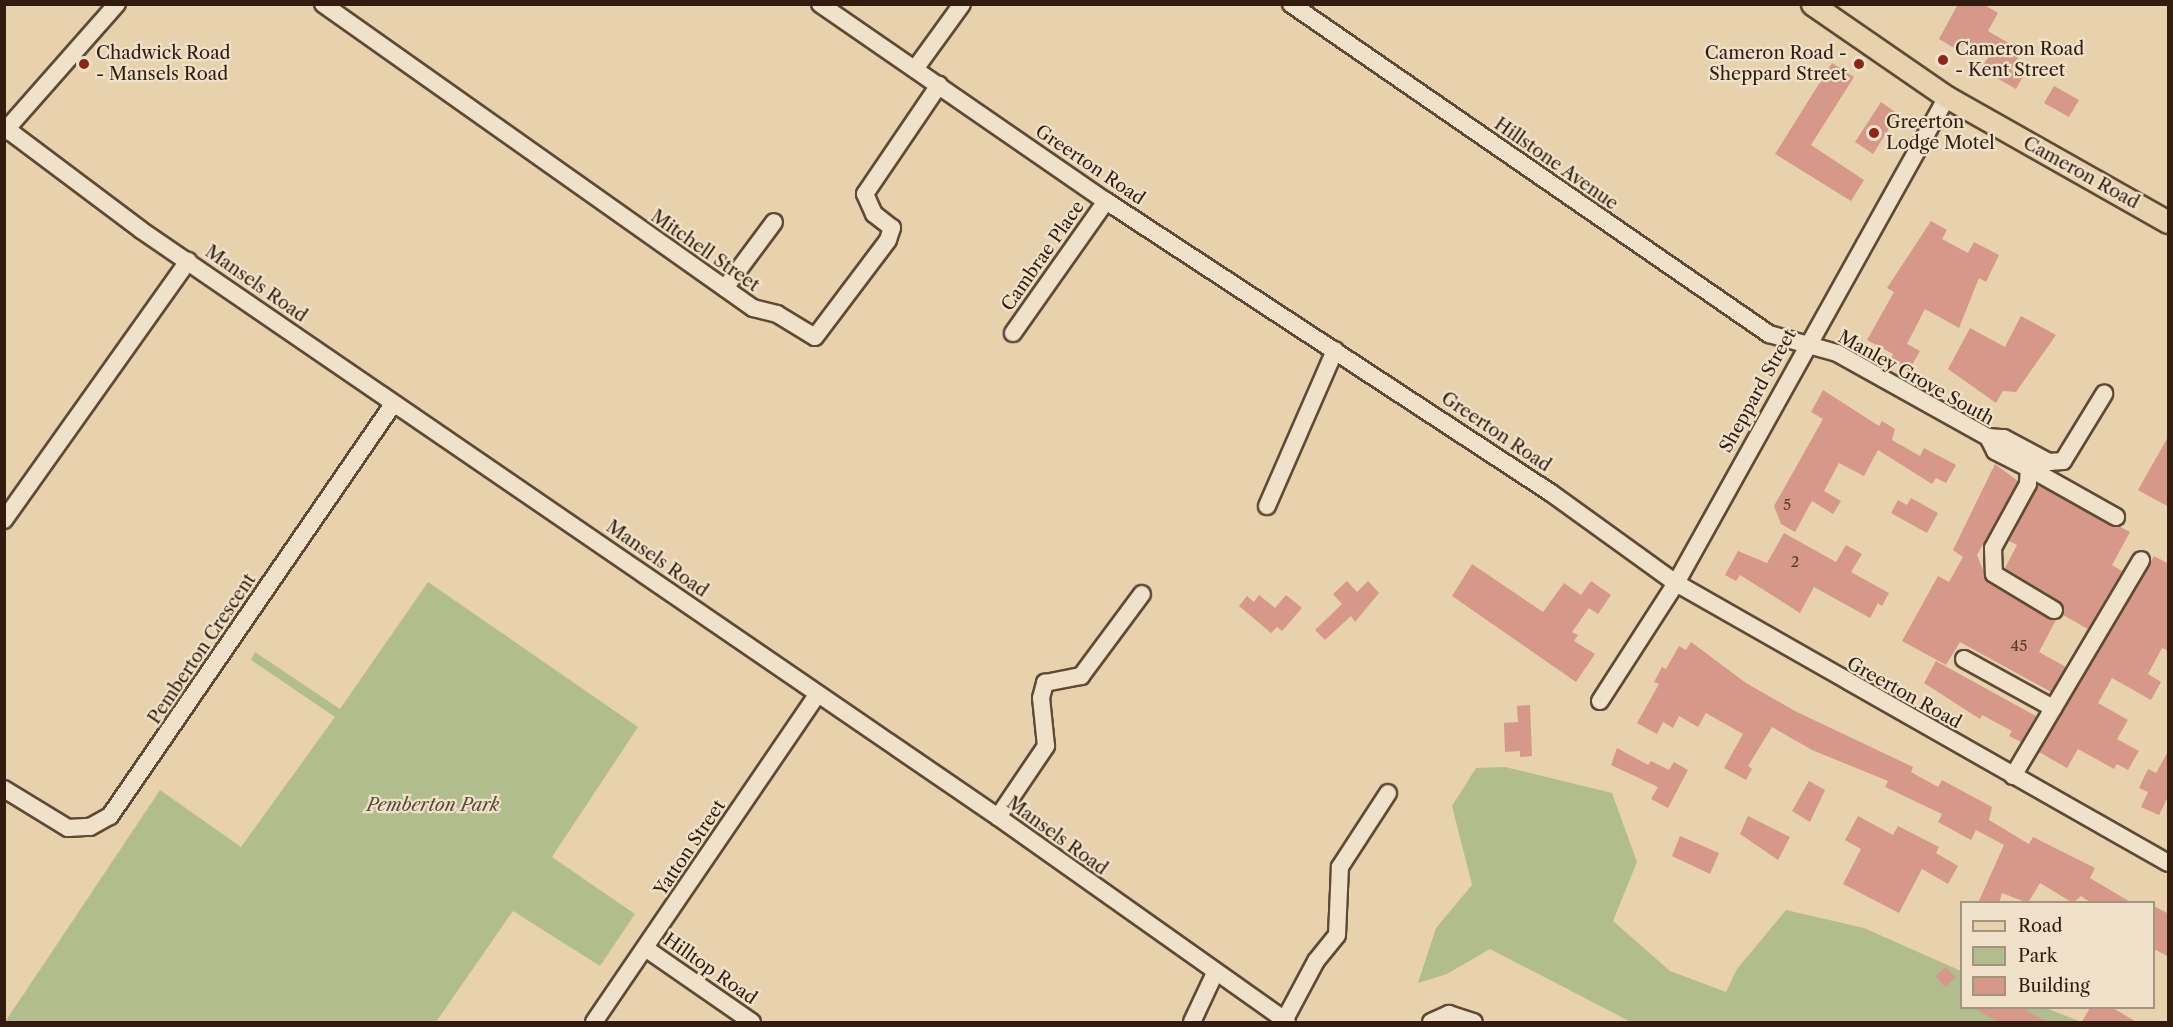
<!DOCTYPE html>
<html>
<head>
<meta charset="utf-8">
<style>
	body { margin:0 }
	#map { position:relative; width:2173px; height:1027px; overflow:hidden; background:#e8d2ae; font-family:"Libre Caslon Text",serif }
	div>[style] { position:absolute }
	.green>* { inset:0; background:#b2bd8e }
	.building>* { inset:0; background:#d69889 }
	.roads { filter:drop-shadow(2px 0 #604a36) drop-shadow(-2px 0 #604a36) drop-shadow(0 2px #604a36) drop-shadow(0 -2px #604a36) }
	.minor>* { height:16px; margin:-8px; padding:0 8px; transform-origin:8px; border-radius:8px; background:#f0e2ca }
	.major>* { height:21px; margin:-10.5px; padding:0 10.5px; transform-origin:10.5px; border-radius:10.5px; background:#e8d2ae }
	.dots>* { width:16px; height:16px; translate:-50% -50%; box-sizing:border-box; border:3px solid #f0e2ca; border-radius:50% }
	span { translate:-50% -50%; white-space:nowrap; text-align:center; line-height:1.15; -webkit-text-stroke:4.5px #f0e2ca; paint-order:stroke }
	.number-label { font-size:15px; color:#5c3b2d }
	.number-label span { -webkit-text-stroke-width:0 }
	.poi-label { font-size:18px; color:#331c0e }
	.left { translate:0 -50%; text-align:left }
	.right { translate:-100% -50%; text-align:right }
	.street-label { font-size:18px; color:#331c0e }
	.park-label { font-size:18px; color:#594c34; font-style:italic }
	.frame { position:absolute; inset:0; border:6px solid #331c0e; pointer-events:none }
	.legend { position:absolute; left:1960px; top:901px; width:195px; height:108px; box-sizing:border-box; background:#f0e2ca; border:2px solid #a4937f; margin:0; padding:8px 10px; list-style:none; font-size:18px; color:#331c0e }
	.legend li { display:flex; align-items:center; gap:12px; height:30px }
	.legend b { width:30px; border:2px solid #a4937f }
</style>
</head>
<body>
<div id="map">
	<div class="green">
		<div style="clip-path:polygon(428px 582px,638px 727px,552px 857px,635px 914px,600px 966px,513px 911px,436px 1022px,5px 1022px,160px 790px,241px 847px,335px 717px,251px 660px,255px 652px,340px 709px)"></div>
		<div style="clip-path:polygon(1505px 767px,1612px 793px,1637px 862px,1613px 921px,1670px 971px,1726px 992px,1737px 969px,1786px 910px,1864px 928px,1961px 971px,1962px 1008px,2046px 1008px,2081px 1022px,1631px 1022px,1490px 949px,1447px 974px,1418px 983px,1436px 928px,1472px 885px,1452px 806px,1476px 768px)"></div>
	</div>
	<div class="building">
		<div style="clip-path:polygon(1958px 4px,1983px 4px,1998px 13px,1988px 31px,2022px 51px,2011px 69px,2024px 75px,2016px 89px,1981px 69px,1990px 54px,1965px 40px,1959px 51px,1939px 39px)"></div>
		<div style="clip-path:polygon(1832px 63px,1854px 77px,1811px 145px,1864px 180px,1851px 201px,1775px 154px)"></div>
		<div style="clip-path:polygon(2054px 86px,2079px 100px,2069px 117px,2044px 103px)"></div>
		<div style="clip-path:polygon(1881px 102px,1898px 114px,1873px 154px,1855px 142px)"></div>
		<div style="clip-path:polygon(1931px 221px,1947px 230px,1942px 239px,1968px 253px,1974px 242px,1999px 255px,1986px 282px,1979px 278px,1959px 328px,1925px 309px,1907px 344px,1920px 351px,1908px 372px,1890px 361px,1893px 354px,1867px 340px,1894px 292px,1887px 288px)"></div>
		<div style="clip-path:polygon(2021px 316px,2056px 335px,2016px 392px,2003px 391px,1996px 403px,1948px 369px,1970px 328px,2005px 347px)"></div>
		<div style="clip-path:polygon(1823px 390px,1879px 426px,1882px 421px,1895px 429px,1892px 440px,1920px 456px,1924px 448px,1956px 465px,1946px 483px,1936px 478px,1932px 484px,1878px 450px,1864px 476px,1839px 463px,1824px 491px,1841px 501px,1833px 514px,1812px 501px,1795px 532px,1781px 524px,1774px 506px,1823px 419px,1811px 412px)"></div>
		<div style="clip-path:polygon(2169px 435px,2169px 507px,2138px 490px)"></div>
		<div style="clip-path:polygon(1995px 464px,2018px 481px,1977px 555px,1988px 583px,2056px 620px,2039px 652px,2066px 667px,2051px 692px,1960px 642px,1946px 665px,1902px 641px,1938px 576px,1949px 582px,1963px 557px,1953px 550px)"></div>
		<div style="clip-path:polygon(2039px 485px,2130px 532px,2112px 565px,2122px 571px,2088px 629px,2063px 615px,2059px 601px,2005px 568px,2017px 545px,2009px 541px)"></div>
		<div style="clip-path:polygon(1911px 498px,1938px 513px,1927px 533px,1891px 513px,1898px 500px,1907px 505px)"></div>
		<div style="clip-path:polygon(1784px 533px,1836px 562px,1846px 545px,1862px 554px,1851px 572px,1889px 593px,1882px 606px,1878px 603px,1870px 618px,1814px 587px,1800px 613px,1740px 575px,1736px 581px,1725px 575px,1738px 551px,1767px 563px)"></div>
		<div style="clip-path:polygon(2154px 556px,2169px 564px,2169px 651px,2162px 648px,2148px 674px,2161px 682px,2151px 700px,2112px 678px,2098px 703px,2128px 720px,2117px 739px,2139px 751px,2128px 770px,2117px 764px,2114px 769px,2078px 749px,2067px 768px,2039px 752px)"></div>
		<div style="clip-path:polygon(1472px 564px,1543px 612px,1564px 583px,1581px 595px,1591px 581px,1611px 595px,1598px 614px,1589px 608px,1572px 632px,1578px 635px,1574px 641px,1595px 654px,1576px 682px,1452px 596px)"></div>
		<div style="clip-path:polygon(1347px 581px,1357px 592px,1368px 581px,1379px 593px,1355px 622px,1351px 616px,1325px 640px,1315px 630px,1342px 604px,1333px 594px)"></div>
		<div style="clip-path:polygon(1259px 595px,1275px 608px,1286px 595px,1302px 608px,1282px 631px,1277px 627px,1271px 633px,1239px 606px,1247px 596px,1254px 602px)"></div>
		<div style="clip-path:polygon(1691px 642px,1746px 683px,1795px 711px,1913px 767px,1911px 772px,1938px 787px,1942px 780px,1992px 807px,1989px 820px,2029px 844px,2033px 837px,2095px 868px,2090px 878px,2132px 903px,2091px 903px,2081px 896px,2073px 903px,2040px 883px,2028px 903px,2002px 893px,1999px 903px,1978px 903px,2004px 845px,1976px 830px,1971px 840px,1938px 822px,1942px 814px,1885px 787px,1888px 781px,1812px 750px,1772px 727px,1748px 766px,1752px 769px,1746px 780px,1724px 768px,1743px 734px,1706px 713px,1698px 727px,1679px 716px,1673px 728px,1663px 722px,1657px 734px,1637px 723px,1659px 684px,1654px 682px,1662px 667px,1666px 669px,1679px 646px,1686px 650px)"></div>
		<div style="clip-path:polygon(1936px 661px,2036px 716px,2021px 742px,2009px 736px,2012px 731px,1982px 715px,1980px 719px,1924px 683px)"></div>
		<div style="clip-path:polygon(1530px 705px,1532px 756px,1520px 757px,1520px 751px,1505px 752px,1504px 723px,1518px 722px,1517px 706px)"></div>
		<div style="clip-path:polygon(1617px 748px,1648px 765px,1651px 761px,1669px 770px,1674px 762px,1688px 770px,1668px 808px,1651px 799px,1658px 787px,1611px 765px)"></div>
		<div style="clip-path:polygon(2169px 750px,2169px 795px,2159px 815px,2141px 807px,2148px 792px,2139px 788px,2148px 769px,2156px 773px)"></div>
		<div style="clip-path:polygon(1809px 781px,1825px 790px,1810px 822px,1792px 811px)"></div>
		<div style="clip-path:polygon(1748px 816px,1790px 837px,1778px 860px,1740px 834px)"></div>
		<div style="clip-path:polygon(1858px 816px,1893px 835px,1898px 826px,1939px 847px,1936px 853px,1958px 866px,1948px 884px,1922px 869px,1899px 913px,1843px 884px,1861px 849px,1845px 840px)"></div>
		<div style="clip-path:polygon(1680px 836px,1719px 853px,1710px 874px,1672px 856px)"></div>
		<div style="clip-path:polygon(2154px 906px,2169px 914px,2169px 957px,2154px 949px)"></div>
		<div style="clip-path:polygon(1946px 967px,1956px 978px,1945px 987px,1935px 976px)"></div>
		<div style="clip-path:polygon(1974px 1008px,2022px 1008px,2049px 1023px,2001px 1023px)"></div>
		<div style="clip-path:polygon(2090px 1008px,2113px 1008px,2138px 1023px,2081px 1023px)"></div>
	</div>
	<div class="roads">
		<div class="minor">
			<div style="left:323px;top:4px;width:527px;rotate:35.26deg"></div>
			<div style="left:753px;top:308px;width:25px;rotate:14deg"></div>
			<div style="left:777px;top:314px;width:44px;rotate:31.2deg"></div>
			<div style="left:815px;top:337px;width:121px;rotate:-53deg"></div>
			<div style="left:888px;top:240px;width:13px;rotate:-72deg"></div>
			<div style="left:892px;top:228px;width:23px;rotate:-142deg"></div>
			<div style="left:874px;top:214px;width:22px;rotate:-114deg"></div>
			<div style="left:865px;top:194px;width:132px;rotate:-55.8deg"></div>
			<div style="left:820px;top:4px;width:347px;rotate:34.6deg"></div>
			<div style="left:1106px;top:201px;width:532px;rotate:33.27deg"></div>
			<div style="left:1551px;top:493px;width:154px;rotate:35.8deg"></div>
			<div style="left:1676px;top:583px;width:566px;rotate:29.64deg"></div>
			<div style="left:1291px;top:4px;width:581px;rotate:34.62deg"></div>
			<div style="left:1769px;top:334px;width:71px;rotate:15.6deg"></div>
			<div style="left:1837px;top:353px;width:173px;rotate:29.1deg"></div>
			<div style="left:1988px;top:437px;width:16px;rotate:63deg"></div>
			<div style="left:1995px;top:451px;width:38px;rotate:27deg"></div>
			<div style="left:2029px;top:468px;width:16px;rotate:94deg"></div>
			<div style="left:2028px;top:484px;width:73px;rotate:118.7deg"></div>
			<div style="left:1993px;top:548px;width:26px;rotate:88deg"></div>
			<div style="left:1994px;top:574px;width:70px;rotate:31deg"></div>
			<div style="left:915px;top:69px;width:80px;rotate:-54.1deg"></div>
			<div style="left:4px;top:127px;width:171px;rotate:36.9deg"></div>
			<div style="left:141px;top:230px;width:1039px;rotate:34.41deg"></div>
			<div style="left:998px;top:817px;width:354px;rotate:35.3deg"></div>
			<div style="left:4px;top:132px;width:171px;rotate:-48.6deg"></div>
			<div style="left:725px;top:288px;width:82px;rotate:-53.4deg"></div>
			<div style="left:1013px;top:333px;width:161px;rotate:-54.8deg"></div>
			<div style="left:1988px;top:437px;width:16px;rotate:4deg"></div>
			<div style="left:2004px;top:438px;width:51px;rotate:28.1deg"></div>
			<div style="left:2049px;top:462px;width:14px;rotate:-4deg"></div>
			<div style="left:2063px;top:461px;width:79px;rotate:-58.5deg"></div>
			<div style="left:2029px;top:468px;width:100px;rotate:29.4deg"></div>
			<div style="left:1267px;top:506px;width:170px;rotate:-66.4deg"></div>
			<div style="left:4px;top:520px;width:318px;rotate:-54.6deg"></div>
			<div style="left:1964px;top:659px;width:102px;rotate:28.8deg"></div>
			<div style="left:1600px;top:701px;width:140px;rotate:-57.2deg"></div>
			<div style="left:1676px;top:583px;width:556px;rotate:-60.86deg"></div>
			<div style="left:2013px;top:776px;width:251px;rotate:-59.3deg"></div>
			<div style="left:4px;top:789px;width:75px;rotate:31.4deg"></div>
			<div style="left:68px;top:828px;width:22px;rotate:-3deg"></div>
			<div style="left:90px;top:827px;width:23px;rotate:-29deg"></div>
			<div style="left:110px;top:816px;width:500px;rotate:-55.5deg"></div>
			<div style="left:998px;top:817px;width:86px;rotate:-55.9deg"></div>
			<div style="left:1046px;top:746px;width:48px;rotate:-95.9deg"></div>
			<div style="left:1041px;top:698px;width:16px;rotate:-75deg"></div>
			<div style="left:1045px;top:683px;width:37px;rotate:-11deg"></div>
			<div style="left:1081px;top:676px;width:102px;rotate:-53.4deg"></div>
			<div style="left:645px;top:948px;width:130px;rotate:34.7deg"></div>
			<div style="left:1284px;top:1021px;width:68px;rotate:-61.9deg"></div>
			<div style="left:1316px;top:961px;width:33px;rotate:-51deg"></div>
			<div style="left:1337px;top:935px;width:68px;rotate:-87.5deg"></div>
			<div style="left:1340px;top:867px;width:88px;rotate:-57deg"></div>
			<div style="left:594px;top:1022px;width:396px;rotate:-55.7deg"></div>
			<div style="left:1192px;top:1022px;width:54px;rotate:-64.9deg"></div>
			<div style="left:1431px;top:1022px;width:20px;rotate:-24deg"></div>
			<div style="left:1449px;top:1014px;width:26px;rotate:18deg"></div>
		</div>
		<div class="major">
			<div style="left:1812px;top:4px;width:164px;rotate:34.6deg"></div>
			<div style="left:1947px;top:97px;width:254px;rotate:29.5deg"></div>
		</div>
	</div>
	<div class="dots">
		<div style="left:1943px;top:60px;background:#8f2418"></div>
		<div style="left:84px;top:64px;background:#8f2418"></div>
		<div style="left:1859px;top:64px;background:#8f2418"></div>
		<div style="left:1874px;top:133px;background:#8f2418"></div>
	</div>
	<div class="number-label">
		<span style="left:1787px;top:505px">5</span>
		<span style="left:1795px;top:562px">2</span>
		<span style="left:2019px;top:646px">45</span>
	</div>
	<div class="poi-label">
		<span class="left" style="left:1955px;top:60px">Cameron Road<br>- Kent Street</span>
		<span class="left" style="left:96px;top:64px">Chadwick Road<br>- Mansels Road</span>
		<span class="right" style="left:1847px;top:64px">Cameron Road -<br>Sheppard Street</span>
		<span class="left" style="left:1886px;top:133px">Greerton<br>Lodge Motel</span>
	</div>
	<div class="street-label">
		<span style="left:1556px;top:164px;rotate:35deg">Hillstone Avenue</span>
		<span style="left:1090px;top:165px;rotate:34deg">Greerton Road</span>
		<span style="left:2081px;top:173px;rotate:29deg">Cameron Road</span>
		<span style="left:705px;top:251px;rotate:35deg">Mitchell Street</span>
		<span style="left:1043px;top:256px;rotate:-55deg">Cambrae Place</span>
		<span style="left:256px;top:284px;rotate:35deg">Mansels Road</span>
		<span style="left:1916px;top:378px;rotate:29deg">Manley Grove South</span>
		<span style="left:1758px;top:391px;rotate:-61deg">Sheppard Street</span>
		<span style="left:1496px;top:432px;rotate:34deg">Greerton Road</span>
		<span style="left:657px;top:559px;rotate:35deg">Mansels Road</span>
		<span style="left:202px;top:649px;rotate:-56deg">Pemberton Crescent</span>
		<span style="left:1904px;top:693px;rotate:29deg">Greerton Road</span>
		<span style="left:1057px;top:836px;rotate:36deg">Mansels Road</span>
		<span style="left:690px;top:848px;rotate:-56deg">Yatton Street</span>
		<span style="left:710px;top:969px;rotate:35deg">Hilltop Road</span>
	</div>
	<div class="park-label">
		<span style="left:433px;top:805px">Pemberton Park</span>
	</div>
	<div class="frame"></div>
	<ul class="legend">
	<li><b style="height:8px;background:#e8d2ae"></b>Road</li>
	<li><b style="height:16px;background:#b2bd8e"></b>Park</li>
	<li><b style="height:16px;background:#d69889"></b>Building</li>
	</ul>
</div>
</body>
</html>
